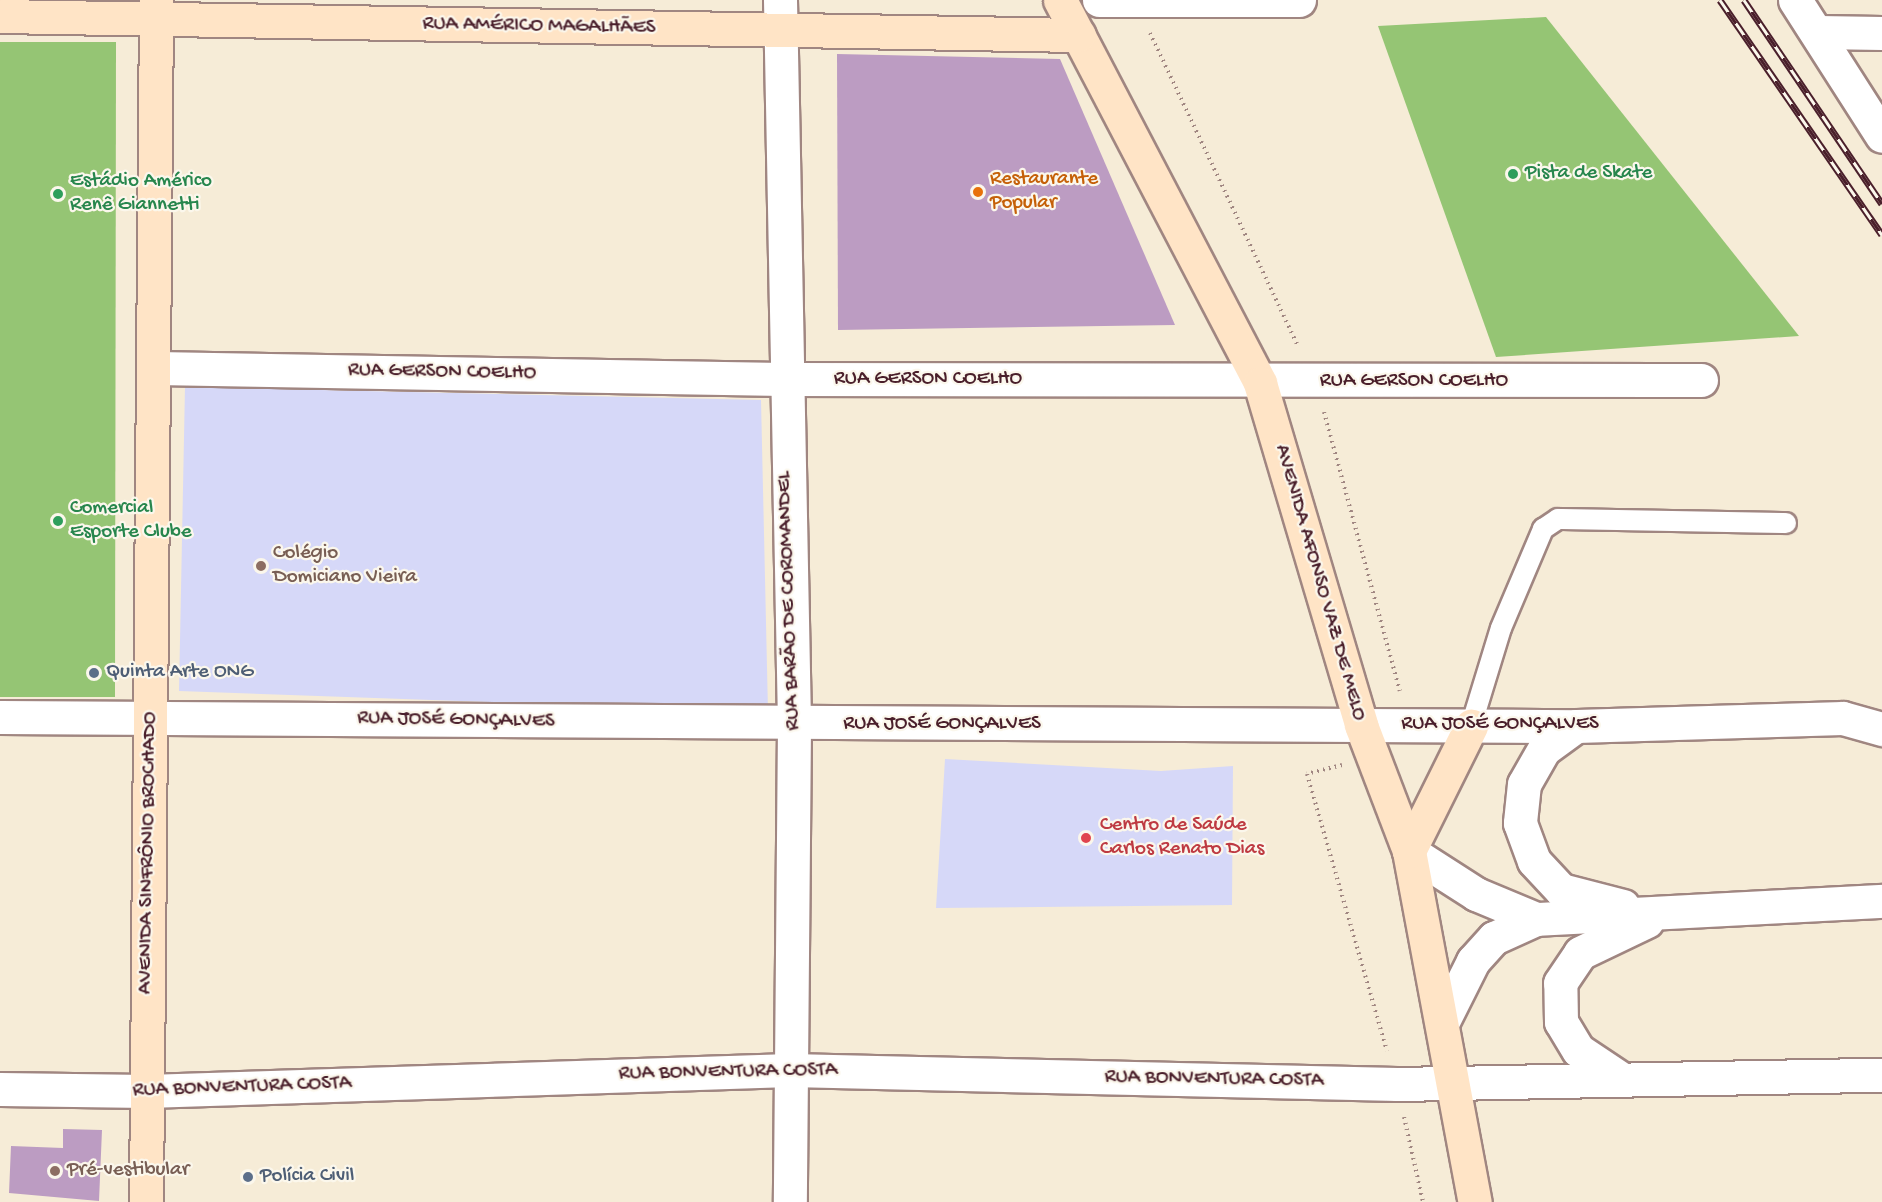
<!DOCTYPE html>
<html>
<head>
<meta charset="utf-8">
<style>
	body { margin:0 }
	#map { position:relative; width:1882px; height:1202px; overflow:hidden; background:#f6ecd7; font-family:"Gochi Hand",sans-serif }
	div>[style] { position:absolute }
	.built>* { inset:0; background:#d6d8f8 }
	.green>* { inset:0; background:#95c574 }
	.building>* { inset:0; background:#bc9cc2 }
	.path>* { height:4px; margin-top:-2px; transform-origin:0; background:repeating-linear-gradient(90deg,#a08681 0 1.5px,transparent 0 6px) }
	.roads { filter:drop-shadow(2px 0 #a08681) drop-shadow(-2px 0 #a08681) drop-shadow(0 2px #a08681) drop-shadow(0 -2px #a08681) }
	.service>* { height:20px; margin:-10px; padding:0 10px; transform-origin:10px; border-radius:10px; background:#fff }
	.minor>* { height:33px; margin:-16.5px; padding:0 16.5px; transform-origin:16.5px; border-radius:16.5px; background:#fff }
	.tertiary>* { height:33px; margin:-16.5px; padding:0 16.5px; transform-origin:16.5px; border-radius:16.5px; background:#fff }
	.secondary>* { height:33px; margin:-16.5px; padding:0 16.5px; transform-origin:16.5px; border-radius:16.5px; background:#ffe4c6 }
	.rail>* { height:7px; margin-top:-3.5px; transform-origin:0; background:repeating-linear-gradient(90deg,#fbf7ec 0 14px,#4a1f2b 0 28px); box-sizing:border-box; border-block:2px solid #4a1f2b }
	.dots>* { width:16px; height:16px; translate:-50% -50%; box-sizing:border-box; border:3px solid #fbf7ec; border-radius:50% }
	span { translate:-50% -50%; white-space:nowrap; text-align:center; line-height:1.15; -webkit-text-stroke:4.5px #fbf7ec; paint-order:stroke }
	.street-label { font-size:21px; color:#4a1f2b }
	.leisure-label { font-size:21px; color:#27864d }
	.left { translate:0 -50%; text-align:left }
	.food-label { font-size:21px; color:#c56008 }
	.education-label { font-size:21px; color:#785e54 }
	.service-label { font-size:21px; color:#4e5e75 }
	.health-label { font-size:21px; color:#be3a42 }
</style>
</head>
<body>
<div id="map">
	<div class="built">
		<div style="clip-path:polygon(185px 387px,761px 400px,768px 712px,179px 691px)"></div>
		<div style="clip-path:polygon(945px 759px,1161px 771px,1233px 766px,1232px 905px,936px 908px)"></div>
	</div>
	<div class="green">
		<div style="clip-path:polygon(1546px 17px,1799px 336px,1496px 357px,1378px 26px)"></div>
		<div style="clip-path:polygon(0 42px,116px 42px,115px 697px,0 697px)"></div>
	</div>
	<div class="building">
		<div style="clip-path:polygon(837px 54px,1060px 59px,1175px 325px,838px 330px)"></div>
		<div style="clip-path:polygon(63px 1129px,102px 1130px,99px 1201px,9px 1193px,11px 1146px,63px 1148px)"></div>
	</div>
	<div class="path">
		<div style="left:1150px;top:33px;width:346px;rotate:64.7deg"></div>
		<div style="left:1324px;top:412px;width:289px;rotate:74.8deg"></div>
		<div style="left:1342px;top:765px;width:36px;rotate:166deg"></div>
		<div style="left:1307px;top:774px;width:288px;rotate:73.9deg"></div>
		<div style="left:1404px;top:1117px;width:87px;rotate:77.4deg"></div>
	</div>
	<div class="roads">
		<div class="service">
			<div style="left:1471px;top:726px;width:102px;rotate:-73deg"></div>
			<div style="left:1501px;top:628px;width:108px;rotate:-67deg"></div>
			<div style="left:1543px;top:529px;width:18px;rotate:-34deg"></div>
			<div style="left:1558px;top:519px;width:228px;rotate:1deg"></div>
		</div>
		<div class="minor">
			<div style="left:780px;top:0;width:725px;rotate:88.89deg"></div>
			<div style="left:794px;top:725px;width:477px;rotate:90.5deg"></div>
			<div style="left:1099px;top:0;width:200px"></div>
			<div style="left:1795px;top:0;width:161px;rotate:57.4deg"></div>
			<div style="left:1818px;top:32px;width:64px;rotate:0.9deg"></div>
			<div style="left:156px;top:368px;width:627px;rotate:1.01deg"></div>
			<div style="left:783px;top:379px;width:918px;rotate:0.06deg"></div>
			<div style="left:0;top:717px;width:1361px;rotate:0.34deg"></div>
			<div style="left:0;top:1089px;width:147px;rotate:0.8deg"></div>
		</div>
		<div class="tertiary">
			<div style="left:1361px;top:725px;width:215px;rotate:0.3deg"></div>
			<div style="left:1576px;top:726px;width:267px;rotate:-1.7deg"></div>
			<div style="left:1843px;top:718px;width:41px;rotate:15.8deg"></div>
			<div style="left:1576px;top:726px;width:39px;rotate:144deg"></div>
			<div style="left:1544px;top:749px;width:40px;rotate:119.7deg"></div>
			<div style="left:1524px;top:784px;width:39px;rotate:96deg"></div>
			<div style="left:1520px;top:823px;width:40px;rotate:69.8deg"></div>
			<div style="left:1534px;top:861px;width:40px;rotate:47deg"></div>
			<div style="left:1561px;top:890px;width:64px;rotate:14.5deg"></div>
			<div style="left:1409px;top:851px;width:80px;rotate:32.7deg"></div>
			<div style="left:1476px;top:894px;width:65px;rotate:22.6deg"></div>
			<div style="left:1443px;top:1021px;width:67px;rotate:-63.4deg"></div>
			<div style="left:1473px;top:961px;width:31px;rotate:-48deg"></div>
			<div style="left:1494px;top:938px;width:46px;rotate:-24.3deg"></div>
			<div style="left:1536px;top:919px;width:346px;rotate:-3deg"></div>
			<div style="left:1620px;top:1078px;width:50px;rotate:-146.3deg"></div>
			<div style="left:1578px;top:1050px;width:33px;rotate:-121deg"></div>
			<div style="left:1561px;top:1022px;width:39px;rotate:-91deg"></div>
			<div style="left:1560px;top:983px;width:36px;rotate:-56deg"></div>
			<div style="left:1580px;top:953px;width:74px;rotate:-25.5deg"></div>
			<div style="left:147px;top:1091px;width:643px;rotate:-1.87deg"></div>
			<div style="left:790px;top:1070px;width:607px;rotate:1.32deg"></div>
			<div style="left:1397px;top:1084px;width:485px;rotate:-1.1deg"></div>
		</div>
		<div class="secondary">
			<div style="left:1060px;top:0;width:432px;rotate:62.4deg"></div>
			<div style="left:1260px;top:383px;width:357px;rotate:73.5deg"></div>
			<div style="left:1361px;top:725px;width:135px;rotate:69.1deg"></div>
			<div style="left:1409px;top:851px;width:357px;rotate:79.4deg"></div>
			<div style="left:0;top:16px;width:1079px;rotate:1.01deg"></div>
			<div style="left:1409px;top:851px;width:140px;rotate:-63.6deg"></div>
			<div style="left:146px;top:1202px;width:1202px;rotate:-89.52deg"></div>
		</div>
	</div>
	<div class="rail">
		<div style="left:1720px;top:0;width:285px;rotate:55.4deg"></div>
		<div style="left:1744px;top:0;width:246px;rotate:55.9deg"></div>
	</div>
	<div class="dots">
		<div style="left:1513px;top:174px;background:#2e9e5b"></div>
		<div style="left:978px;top:192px;background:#e8710a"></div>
		<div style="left:58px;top:194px;background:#2e9e5b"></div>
		<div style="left:58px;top:521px;background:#2e9e5b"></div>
		<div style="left:261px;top:566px;background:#8d6e63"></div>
		<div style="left:94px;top:673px;background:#5c6f8a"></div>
		<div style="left:1086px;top:838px;background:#e0444e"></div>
		<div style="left:55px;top:1171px;background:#8d6e63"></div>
		<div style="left:248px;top:1177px;background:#5c6f8a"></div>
	</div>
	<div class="street-label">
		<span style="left:539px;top:27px;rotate:1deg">RUA AMÉRICO MAGALHÃES</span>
		<span style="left:442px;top:373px;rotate:1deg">RUA GERSON COELHO</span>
		<span style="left:928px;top:380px">RUA GERSON COELHO</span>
		<span style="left:1414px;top:382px">RUA GERSON COELHO</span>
		<span style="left:1319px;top:583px;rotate:74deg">AVENIDA AFONSO VAZ DE MELO</span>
		<span style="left:790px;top:601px;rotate:-92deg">RUA BARÃO DE COROMANDEL</span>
		<span style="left:456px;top:721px;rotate:1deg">RUA JOSÉ GONÇALVES</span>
		<span style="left:942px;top:725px">RUA JOSÉ GONÇALVES</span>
		<span style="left:1500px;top:725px">RUA JOSÉ GONÇALVES</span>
		<span style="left:149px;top:853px;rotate:-89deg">AVENIDA SINFRÔNIO BROCHADO</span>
		<span style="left:728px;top:1073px;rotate:-1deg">RUA BONVENTURA COSTA</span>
		<span style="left:1214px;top:1080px;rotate:1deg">RUA BONVENTURA COSTA</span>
		<span style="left:242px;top:1088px;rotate:-2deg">RUA BONVENTURA COSTA</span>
	</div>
	<div class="leisure-label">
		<span class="left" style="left:1525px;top:174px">Pista de Skate</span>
		<span class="left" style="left:70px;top:194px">Estádio Américo<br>Renê Giannetti</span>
		<span class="left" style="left:70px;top:521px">Comercial<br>Esporte Clube</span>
	</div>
	<div class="food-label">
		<span class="left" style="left:990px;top:192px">Restaurante<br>Popular</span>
	</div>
	<div class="education-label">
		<span class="left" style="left:273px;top:566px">Colégio<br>Domiciano Vieira</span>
		<span class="left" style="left:67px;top:1171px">Pré-vestibular</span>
	</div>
	<div class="service-label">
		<span class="left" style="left:106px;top:673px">Quinta Arte ONG</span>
		<span class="left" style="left:260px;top:1177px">Polícia Civil</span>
	</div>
	<div class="health-label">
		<span class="left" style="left:1100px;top:838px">Centro de Saúde<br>Carlos Renato Dias</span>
	</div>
</div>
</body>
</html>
